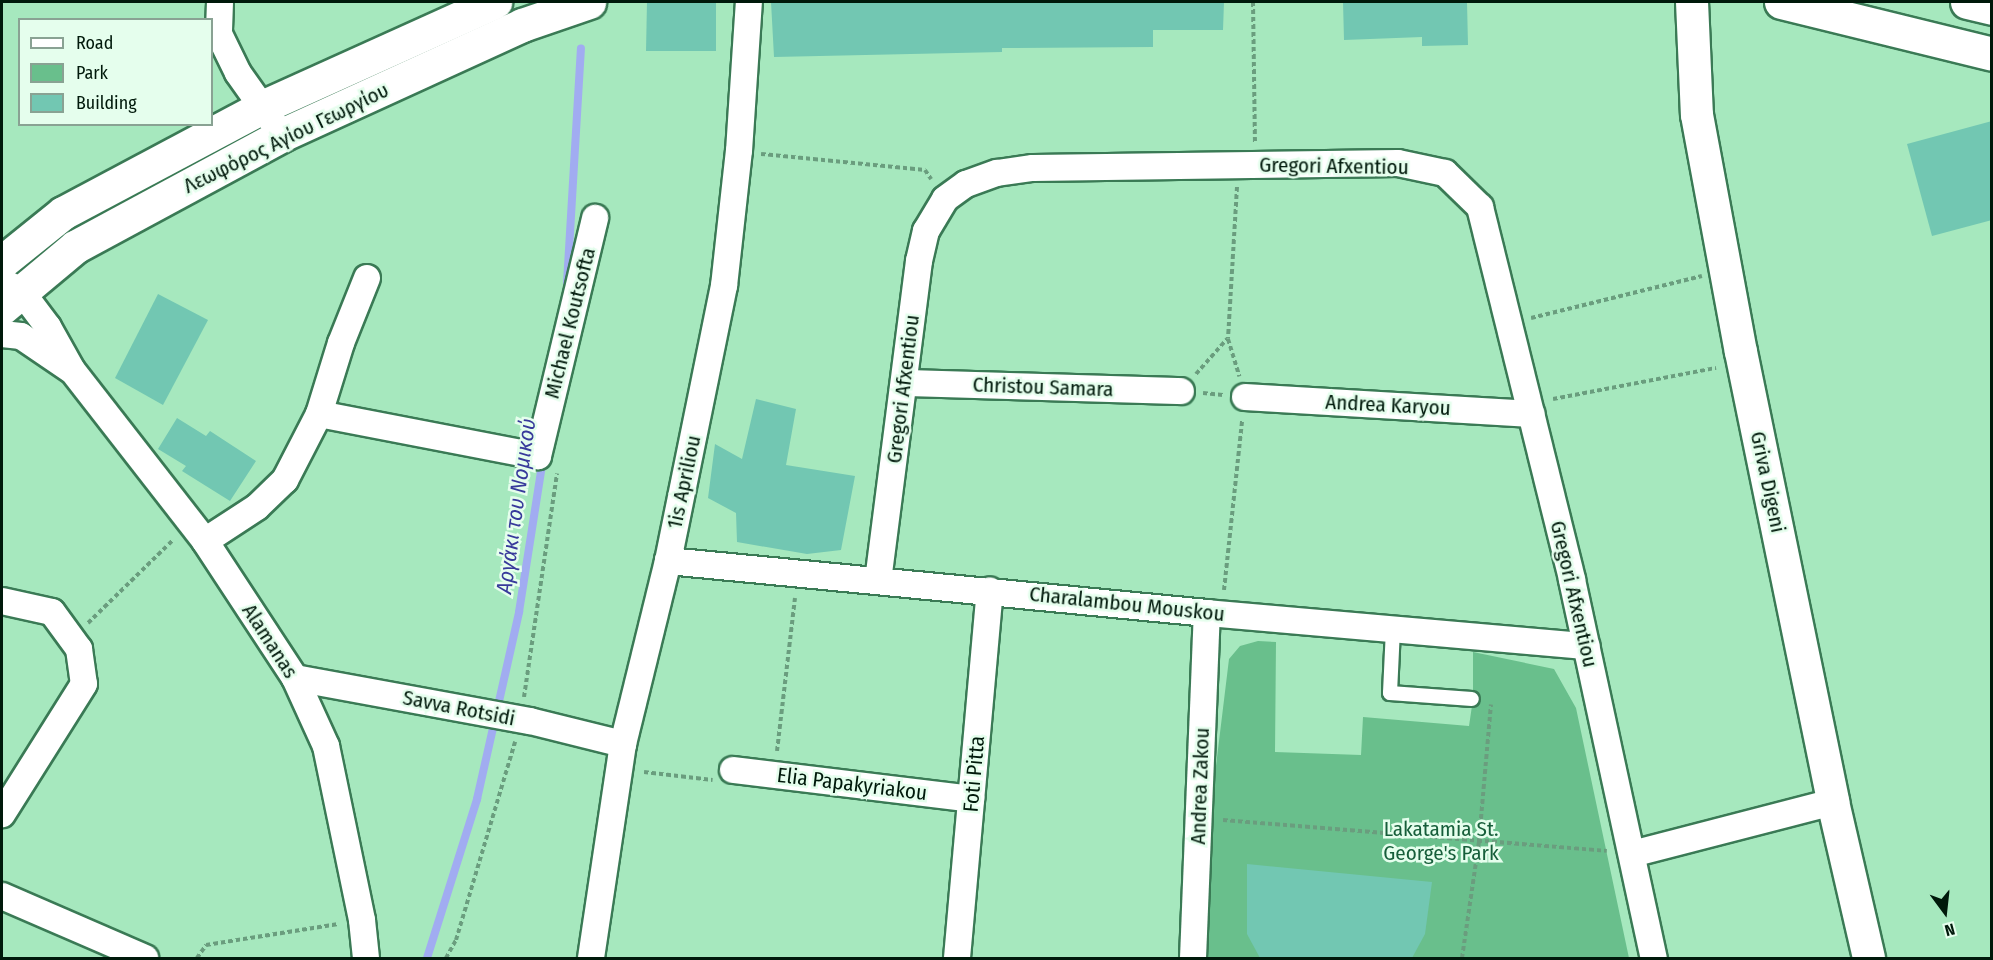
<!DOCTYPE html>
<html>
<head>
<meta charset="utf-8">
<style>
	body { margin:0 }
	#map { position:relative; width:1993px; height:960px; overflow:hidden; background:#a6e8be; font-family:"Fira Sans Condensed",sans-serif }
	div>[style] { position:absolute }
	.green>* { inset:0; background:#69bf8c }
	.stream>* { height:8px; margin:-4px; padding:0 4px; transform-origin:4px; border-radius:4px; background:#a1acf1 }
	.building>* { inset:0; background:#72c7b2 }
	.path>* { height:4px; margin-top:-2px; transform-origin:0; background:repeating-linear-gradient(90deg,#6a9d7e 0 4.5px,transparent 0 7.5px) }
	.roads { filter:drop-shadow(2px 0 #3a7a55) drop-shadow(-2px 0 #3a7a55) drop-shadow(0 2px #3a7a55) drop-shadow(0 -2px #3a7a55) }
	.service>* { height:14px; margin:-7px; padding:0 7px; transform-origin:7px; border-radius:7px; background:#fff }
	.minor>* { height:26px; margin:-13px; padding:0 13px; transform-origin:13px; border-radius:13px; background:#fff }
	.tertiary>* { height:32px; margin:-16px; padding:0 16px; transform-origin:16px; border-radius:16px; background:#fff }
	.secondary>* { height:33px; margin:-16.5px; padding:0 16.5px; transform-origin:16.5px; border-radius:16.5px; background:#fff }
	span { translate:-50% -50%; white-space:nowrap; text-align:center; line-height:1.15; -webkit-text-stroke:5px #e5feed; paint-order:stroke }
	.street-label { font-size:21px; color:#00190b }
	.park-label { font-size:21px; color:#165e3a }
	.water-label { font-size:22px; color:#383a9b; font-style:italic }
	.frame { position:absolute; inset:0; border:3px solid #00190b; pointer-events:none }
	.legend { position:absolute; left:18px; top:18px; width:195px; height:108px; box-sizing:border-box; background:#e5feed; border:2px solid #89a293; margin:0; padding:8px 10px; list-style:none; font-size:18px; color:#00190b }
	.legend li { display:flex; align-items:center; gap:12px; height:30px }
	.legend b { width:30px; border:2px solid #89a293 }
	.north { position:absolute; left:1915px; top:882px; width:60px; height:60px; -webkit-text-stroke:4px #e5feed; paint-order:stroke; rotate:165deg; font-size:16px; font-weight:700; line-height:24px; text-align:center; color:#00190b }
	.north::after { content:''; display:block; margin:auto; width:21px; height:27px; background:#00190b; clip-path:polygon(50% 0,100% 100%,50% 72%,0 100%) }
</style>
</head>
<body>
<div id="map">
	<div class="green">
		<div style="clip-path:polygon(1258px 641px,1276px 642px,1275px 752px,1361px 755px,1363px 717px,1469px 726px,1473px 699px,1473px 652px,1554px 669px,1576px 708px,1629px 958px,1203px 958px,1205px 856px,1229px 659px,1240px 646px)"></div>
	</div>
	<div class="stream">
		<div style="left:567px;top:283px;width:235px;rotate:-86.6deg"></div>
		<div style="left:427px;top:958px;width:167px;rotate:-72.5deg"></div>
		<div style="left:477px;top:799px;width:192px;rotate:-77.3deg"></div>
		<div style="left:519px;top:612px;width:155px;rotate:-81.1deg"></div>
	</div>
	<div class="building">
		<div style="clip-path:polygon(647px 2px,716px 2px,716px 51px,646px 51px)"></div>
		<div style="clip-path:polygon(771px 2px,1224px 2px,1223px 30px,1153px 30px,1153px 47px,1002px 48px,1002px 52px,774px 57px)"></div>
		<div style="clip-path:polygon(1343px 2px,1467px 2px,1468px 45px,1422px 46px,1422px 37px,1344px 40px)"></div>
		<div style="clip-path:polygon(1992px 121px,1992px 220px,1932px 236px,1907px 144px)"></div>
		<div style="clip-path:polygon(158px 294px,208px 320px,163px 405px,115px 378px)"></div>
		<div style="clip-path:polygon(756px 399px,796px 409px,786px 465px,855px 476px,841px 550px,807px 554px,737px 542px,736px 513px,708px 498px,715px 444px,742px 459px)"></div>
		<div style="clip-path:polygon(177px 418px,206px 436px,210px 431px,256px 461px,230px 501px,182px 471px,186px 466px,158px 449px)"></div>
		<div style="clip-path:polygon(1247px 864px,1432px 882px,1425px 934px,1412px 958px,1260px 958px,1247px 934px)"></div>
	</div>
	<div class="path">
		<div style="left:1253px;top:2px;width:141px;rotate:89.2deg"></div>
		<div style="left:761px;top:154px;width:165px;rotate:5.6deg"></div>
		<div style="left:925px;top:170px;width:11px;rotate:56deg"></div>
		<div style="left:1237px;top:187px;width:152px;rotate:93.4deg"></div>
		<div style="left:1228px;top:339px;width:39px;rotate:73deg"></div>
		<div style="left:1531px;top:318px;width:176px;rotate:-13.8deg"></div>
		<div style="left:1196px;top:374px;width:47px;rotate:-48.5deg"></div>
		<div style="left:1203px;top:393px;width:20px;rotate:6deg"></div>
		<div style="left:1553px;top:399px;width:166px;rotate:-10.8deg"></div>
		<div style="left:1224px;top:590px;width:170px;rotate:-83.9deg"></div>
		<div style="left:88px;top:623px;width:119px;rotate:-44.3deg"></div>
		<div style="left:524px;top:697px;width:226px;rotate:-81.6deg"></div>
		<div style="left:777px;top:751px;width:154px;rotate:-83.3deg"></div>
		<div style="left:644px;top:772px;width:69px;rotate:6.6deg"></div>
		<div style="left:1223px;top:820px;width:385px;rotate:4.6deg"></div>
		<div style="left:197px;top:958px;width:16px;rotate:-55deg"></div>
		<div style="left:206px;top:945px;width:134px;rotate:-9deg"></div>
		<div style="left:446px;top:958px;width:21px;rotate:-61deg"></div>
		<div style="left:456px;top:940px;width:207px;rotate:-73.4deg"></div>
		<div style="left:1462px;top:958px;width:118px;rotate:-81.7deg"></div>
		<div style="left:1479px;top:841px;width:137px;rotate:-85deg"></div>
	</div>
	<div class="roads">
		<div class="service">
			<div style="left:1393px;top:629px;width:64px;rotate:92.7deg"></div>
			<div style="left:1390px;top:693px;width:82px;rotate:4.2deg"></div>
		</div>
		<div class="minor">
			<div style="left:220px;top:2px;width:32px;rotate:92deg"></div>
			<div style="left:219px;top:34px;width:43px;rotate:64deg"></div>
			<div style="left:238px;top:73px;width:76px;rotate:54.6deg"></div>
			<div style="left:2px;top:281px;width:21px;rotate:28deg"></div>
			<div style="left:21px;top:291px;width:45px;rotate:53.1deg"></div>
			<div style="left:48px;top:327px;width:49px;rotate:60.8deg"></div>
			<div style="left:72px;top:370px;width:217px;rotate:52.1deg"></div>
			<div style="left:205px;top:541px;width:164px;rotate:56.7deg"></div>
			<div style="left:295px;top:678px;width:75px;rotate:65.5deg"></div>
			<div style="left:326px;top:746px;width:178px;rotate:78.3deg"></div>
			<div style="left:362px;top:920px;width:38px;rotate:84deg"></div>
			<div style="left:2px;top:334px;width:19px;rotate:6deg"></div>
			<div style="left:21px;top:336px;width:60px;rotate:34.2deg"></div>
			<div style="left:904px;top:383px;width:277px;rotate:1.7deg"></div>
			<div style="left:1245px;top:397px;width:287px;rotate:3.4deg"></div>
			<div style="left:319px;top:414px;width:223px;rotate:10.9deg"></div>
			<div style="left:538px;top:456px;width:245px;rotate:-76.5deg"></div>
			<div style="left:205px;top:541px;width:62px;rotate:-33.2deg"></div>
			<div style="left:257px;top:507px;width:39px;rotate:-44deg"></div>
			<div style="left:285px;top:480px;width:74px;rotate:-62.7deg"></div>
			<div style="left:319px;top:414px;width:74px;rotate:-72.8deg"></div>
			<div style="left:341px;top:343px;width:70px;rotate:-68.2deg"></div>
			<div style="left:668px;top:561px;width:542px;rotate:5.51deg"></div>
			<div style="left:1207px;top:613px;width:381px;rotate:5deg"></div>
			<div style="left:878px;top:581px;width:323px;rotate:-82.7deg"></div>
			<div style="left:919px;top:261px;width:31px;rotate:-77deg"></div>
			<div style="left:926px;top:231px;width:37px;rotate:-59deg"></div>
			<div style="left:945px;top:199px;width:26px;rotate:-36deg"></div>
			<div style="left:966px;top:184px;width:33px;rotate:-20deg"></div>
			<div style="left:997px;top:173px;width:36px;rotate:-8deg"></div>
			<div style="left:1033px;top:168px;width:365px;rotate:-0.8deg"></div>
			<div style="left:1398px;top:163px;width:48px;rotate:12deg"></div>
			<div style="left:1445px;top:173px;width:49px;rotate:44.2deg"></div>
			<div style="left:1480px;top:207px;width:384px;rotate:76.1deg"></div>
			<div style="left:1572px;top:580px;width:387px;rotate:77.8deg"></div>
			<div style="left:2px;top:601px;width:51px;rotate:12.4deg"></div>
			<div style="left:52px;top:612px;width:46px;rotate:53.9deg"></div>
			<div style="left:79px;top:649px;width:35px;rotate:82deg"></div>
			<div style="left:84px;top:684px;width:154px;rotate:122.2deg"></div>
			<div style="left:295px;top:678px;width:239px;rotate:10.4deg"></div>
			<div style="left:530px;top:721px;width:96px;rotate:13.9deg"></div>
			<div style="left:733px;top:770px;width:240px;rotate:6.9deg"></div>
			<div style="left:1632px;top:854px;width:208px;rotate:-14.5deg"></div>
			<div style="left:2px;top:896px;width:156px;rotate:23.4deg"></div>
			<div style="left:591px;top:958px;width:216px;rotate:-81.5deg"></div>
			<div style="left:623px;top:744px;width:188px;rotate:-76.2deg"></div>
			<div style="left:668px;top:561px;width:281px;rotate:-78.5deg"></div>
			<div style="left:724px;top:286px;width:136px;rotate:-83.7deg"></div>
			<div style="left:739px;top:151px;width:149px;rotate:-86.2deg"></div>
			<div style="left:957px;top:958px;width:369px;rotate:-84.9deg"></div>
			<div style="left:1193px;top:958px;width:345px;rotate:-87.7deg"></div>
		</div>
		<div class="tertiary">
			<div style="left:1692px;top:2px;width:113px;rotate:87.5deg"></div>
			<div style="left:1697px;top:115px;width:241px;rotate:79.5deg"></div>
			<div style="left:1741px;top:352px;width:459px;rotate:78.4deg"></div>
			<div style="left:1833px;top:802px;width:160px;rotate:77deg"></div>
		</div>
		<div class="secondary">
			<div style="left:1781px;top:2px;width:217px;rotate:13.8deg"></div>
			<div style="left:1967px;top:2px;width:26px;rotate:13deg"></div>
			<div style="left:2px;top:262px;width:78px;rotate:-38.8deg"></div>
			<div style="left:63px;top:213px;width:225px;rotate:-28deg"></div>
			<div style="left:262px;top:107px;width:256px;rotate:-24.3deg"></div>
			<div style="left:2px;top:308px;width:95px;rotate:-39.9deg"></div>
			<div style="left:75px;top:247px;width:235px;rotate:-28.4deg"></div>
			<div style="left:282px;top:135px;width:264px;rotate:-24.6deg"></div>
			<div style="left:522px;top:25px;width:71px;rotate:-18.9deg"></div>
		</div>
	</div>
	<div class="street-label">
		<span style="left:286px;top:138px;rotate:-26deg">Λεωφόρος Αγίου Γεωργίου</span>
		<span style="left:1334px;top:166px;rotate:1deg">Gregori Afxentiou</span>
		<span style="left:570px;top:323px;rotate:-76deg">Michael Koutsofta</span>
		<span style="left:1043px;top:387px;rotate:2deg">Christou Samara</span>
		<span style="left:903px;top:389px;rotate:-83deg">Gregori Afxentiou</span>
		<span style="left:1388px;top:405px;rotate:3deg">Andrea Karyou</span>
		<span style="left:684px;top:482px;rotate:-78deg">1is Apriliou</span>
		<span style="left:1768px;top:482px;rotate:78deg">Griva Digeni</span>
		<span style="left:1574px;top:594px;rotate:77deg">Gregori Afxentiou</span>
		<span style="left:1127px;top:604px;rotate:6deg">Charalambou Mouskou</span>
		<span style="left:270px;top:641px;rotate:57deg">Alamanas</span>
		<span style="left:459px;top:708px;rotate:11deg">Savva Rotsidi</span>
		<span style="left:974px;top:774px;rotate:-85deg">Foti Pitta</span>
		<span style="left:852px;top:784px;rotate:7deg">Elia Papakyriakou</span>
		<span style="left:1200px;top:786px;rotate:-88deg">Andrea Zakou</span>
	</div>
	<div class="park-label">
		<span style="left:1441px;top:841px">Lakatamia St.<br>George's Park</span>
	</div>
	<div class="water-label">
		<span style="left:516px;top:506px;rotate:-82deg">Αργάκι του Νομικού</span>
	</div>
	<div class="frame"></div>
	<ul class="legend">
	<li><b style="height:8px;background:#fff"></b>Road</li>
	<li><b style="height:16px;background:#69bf8c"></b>Park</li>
	<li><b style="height:16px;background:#72c7b2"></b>Building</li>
	</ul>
	<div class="north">N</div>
</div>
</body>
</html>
